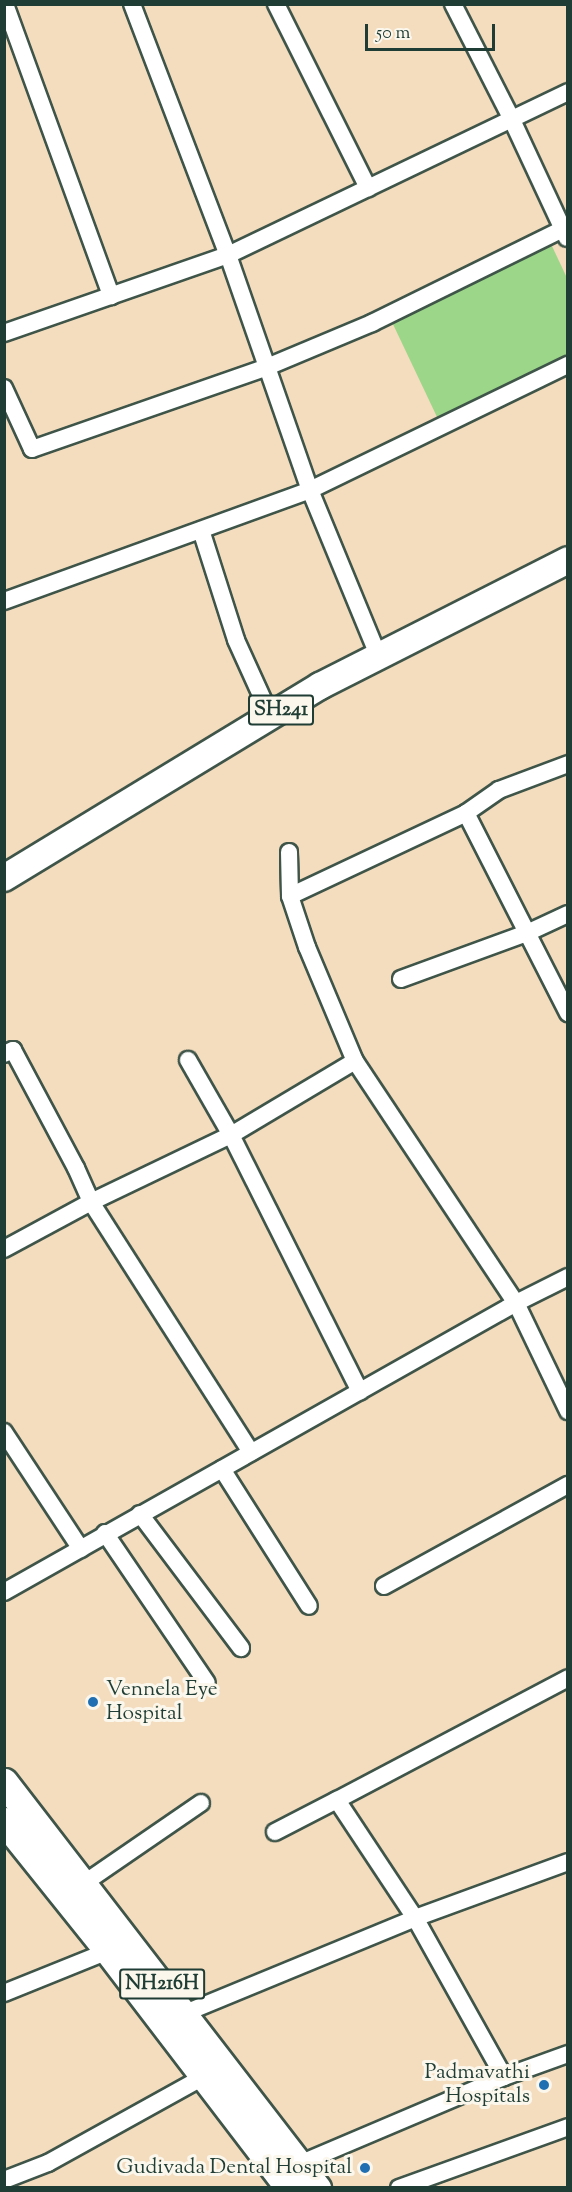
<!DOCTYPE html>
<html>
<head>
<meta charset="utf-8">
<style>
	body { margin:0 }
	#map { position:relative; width:572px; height:2192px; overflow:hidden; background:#f4dcbe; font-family:"Sorts Mill Goudy",serif }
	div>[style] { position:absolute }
	.green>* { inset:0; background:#9cd689 }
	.roads { filter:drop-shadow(2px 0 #3f5549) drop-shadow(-2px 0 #3f5549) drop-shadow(0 2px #3f5549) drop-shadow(0 -2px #3f5549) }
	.minor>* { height:16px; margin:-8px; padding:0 8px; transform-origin:8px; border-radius:8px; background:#fff }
	.primary>* { height:26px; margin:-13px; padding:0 13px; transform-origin:13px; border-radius:13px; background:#fff }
	.trunk>* { height:27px; margin:-13.5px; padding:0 13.5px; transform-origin:13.5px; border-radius:13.5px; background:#fff }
	.dots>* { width:16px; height:16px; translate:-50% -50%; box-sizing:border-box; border:3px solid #fbf7ec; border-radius:50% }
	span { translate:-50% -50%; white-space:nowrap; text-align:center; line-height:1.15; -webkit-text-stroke:6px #fbf7ec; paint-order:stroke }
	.shield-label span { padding:2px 4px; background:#fbf7ec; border:2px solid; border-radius:4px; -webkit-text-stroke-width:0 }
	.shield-label { font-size:20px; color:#1f3d34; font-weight:700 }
	.poi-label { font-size:21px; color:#1f3d34 }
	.left { translate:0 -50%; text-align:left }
	.right { translate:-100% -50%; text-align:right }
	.frame { position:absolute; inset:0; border:6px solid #1f3d34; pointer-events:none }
	.scale { position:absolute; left:365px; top:24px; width:130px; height:27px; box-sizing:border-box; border:3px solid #1f3d34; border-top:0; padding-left:8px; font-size:18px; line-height:21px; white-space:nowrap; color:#1f3d34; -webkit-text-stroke:4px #fbf7ec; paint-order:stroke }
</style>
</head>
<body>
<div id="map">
	<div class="green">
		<div style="clip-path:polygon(551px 244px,567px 278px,567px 357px,438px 419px,391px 320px)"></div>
	</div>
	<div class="roads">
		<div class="minor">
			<div style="left:5px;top:4px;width:311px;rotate:70deg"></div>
			<div style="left:132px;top:4px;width:269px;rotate:69.1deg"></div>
			<div style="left:228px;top:255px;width:249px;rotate:70.8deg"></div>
			<div style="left:310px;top:490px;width:181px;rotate:67.6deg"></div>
			<div style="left:276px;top:4px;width:206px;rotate:63.4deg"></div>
			<div style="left:453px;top:4px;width:130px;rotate:63deg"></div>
			<div style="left:512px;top:120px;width:130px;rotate:65deg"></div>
			<div style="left:4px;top:333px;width:237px;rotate:-19.2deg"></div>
			<div style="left:228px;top:255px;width:377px;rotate:-25.6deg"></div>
			<div style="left:4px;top:388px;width:67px;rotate:65.3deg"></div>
			<div style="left:32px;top:449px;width:249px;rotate:-19.2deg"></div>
			<div style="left:267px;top:367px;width:114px;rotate:-22.7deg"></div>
			<div style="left:372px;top:323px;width:213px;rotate:-26.2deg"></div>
			<div style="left:201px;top:530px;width:115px;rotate:72.3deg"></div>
			<div style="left:236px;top:640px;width:85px;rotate:65.6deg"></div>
			<div style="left:4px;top:601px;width:326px;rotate:-19.9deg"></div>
			<div style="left:310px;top:490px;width:287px;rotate:-25.9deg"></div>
			<div style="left:466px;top:813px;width:225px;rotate:63deg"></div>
			<div style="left:289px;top:852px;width:44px;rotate:88.7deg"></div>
			<div style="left:290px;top:896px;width:54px;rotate:71.6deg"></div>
			<div style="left:307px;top:947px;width:124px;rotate:67.2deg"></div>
			<div style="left:355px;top:1061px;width:291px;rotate:56.4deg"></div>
			<div style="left:516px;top:1303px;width:120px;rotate:64.3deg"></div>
			<div style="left:290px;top:896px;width:195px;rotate:-25.2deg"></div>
			<div style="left:466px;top:813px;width:40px;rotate:-34.9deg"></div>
			<div style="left:499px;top:790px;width:74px;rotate:-20.6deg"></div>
			<div style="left:401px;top:979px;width:134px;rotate:-20.1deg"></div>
			<div style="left:527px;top:933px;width:45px;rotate:-24.9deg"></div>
			<div style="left:4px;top:1054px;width:10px;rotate:-24deg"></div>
			<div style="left:13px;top:1050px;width:134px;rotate:61.9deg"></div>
			<div style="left:76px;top:1168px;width:37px;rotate:66deg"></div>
			<div style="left:91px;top:1202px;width:297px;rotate:57.4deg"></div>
			<div style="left:188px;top:1060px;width:86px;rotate:60.2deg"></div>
			<div style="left:231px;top:1135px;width:287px;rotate:63.3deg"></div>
			<div style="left:4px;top:1249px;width:99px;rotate:-28.4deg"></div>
			<div style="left:91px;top:1202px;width:155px;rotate:-25.6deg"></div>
			<div style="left:231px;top:1135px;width:144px;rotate:-30.8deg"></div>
			<div style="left:4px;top:1432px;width:140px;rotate:56.7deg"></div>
			<div style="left:222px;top:1469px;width:162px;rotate:57.6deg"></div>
			<div style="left:140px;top:1514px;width:168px;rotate:53deg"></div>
			<div style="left:105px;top:1533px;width:181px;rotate:55.8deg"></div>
			<div style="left:384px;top:1586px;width:210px;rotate:-28.8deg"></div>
			<div style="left:4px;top:1592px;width:588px;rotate:-29.44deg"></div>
			<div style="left:516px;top:1303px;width:58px;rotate:-26.6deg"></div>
			<div style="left:275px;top:1832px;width:70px;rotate:-27.3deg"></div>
			<div style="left:83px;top:1884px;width:143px;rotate:-34.5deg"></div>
			<div style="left:4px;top:1993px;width:112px;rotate:-22deg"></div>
			<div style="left:185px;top:2013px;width:249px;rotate:-22.4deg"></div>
			<div style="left:415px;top:1918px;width:163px;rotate:-20.1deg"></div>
			<div style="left:504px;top:2077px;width:182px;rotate:-119.2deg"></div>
			<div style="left:415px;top:1918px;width:141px;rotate:-123.5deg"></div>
			<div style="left:337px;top:1800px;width:261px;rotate:-27.8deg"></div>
			<div style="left:292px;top:2170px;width:9px;rotate:-41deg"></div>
			<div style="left:299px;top:2164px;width:223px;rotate:-23deg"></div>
			<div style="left:504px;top:2077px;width:68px;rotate:-19.8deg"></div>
			<div style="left:4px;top:2180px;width:47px;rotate:-21.1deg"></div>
			<div style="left:48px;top:2163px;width:179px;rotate:-29deg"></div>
			<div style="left:399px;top:2188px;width:180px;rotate:-19.8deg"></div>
		</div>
		<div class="primary">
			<div style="left:4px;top:878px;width:370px;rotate:-31.3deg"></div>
			<div style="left:320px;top:686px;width:278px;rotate:-26.9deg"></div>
		</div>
		<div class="trunk">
			<div style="left:4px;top:1782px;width:513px;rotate:52.37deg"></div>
			<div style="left:4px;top:1821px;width:166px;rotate:51.3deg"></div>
			<div style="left:108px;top:1951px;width:298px;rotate:52.6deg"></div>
		</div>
	</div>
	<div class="dots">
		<div style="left:93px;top:1702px;background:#1f6fb2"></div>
		<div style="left:544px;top:2085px;background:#1f6fb2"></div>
		<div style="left:365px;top:2168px;background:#1f6fb2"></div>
	</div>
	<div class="shield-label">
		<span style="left:281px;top:710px">SH241</span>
		<span style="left:162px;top:1984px">NH216H</span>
	</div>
	<div class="poi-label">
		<span class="left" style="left:106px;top:1702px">Vennela Eye<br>Hospital</span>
		<span class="right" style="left:530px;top:2085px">Padmavathi<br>Hospitals</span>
		<span class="right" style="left:352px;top:2168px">Gudivada Dental Hospital</span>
	</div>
	<div class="frame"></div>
	<div class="scale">50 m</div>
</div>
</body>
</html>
